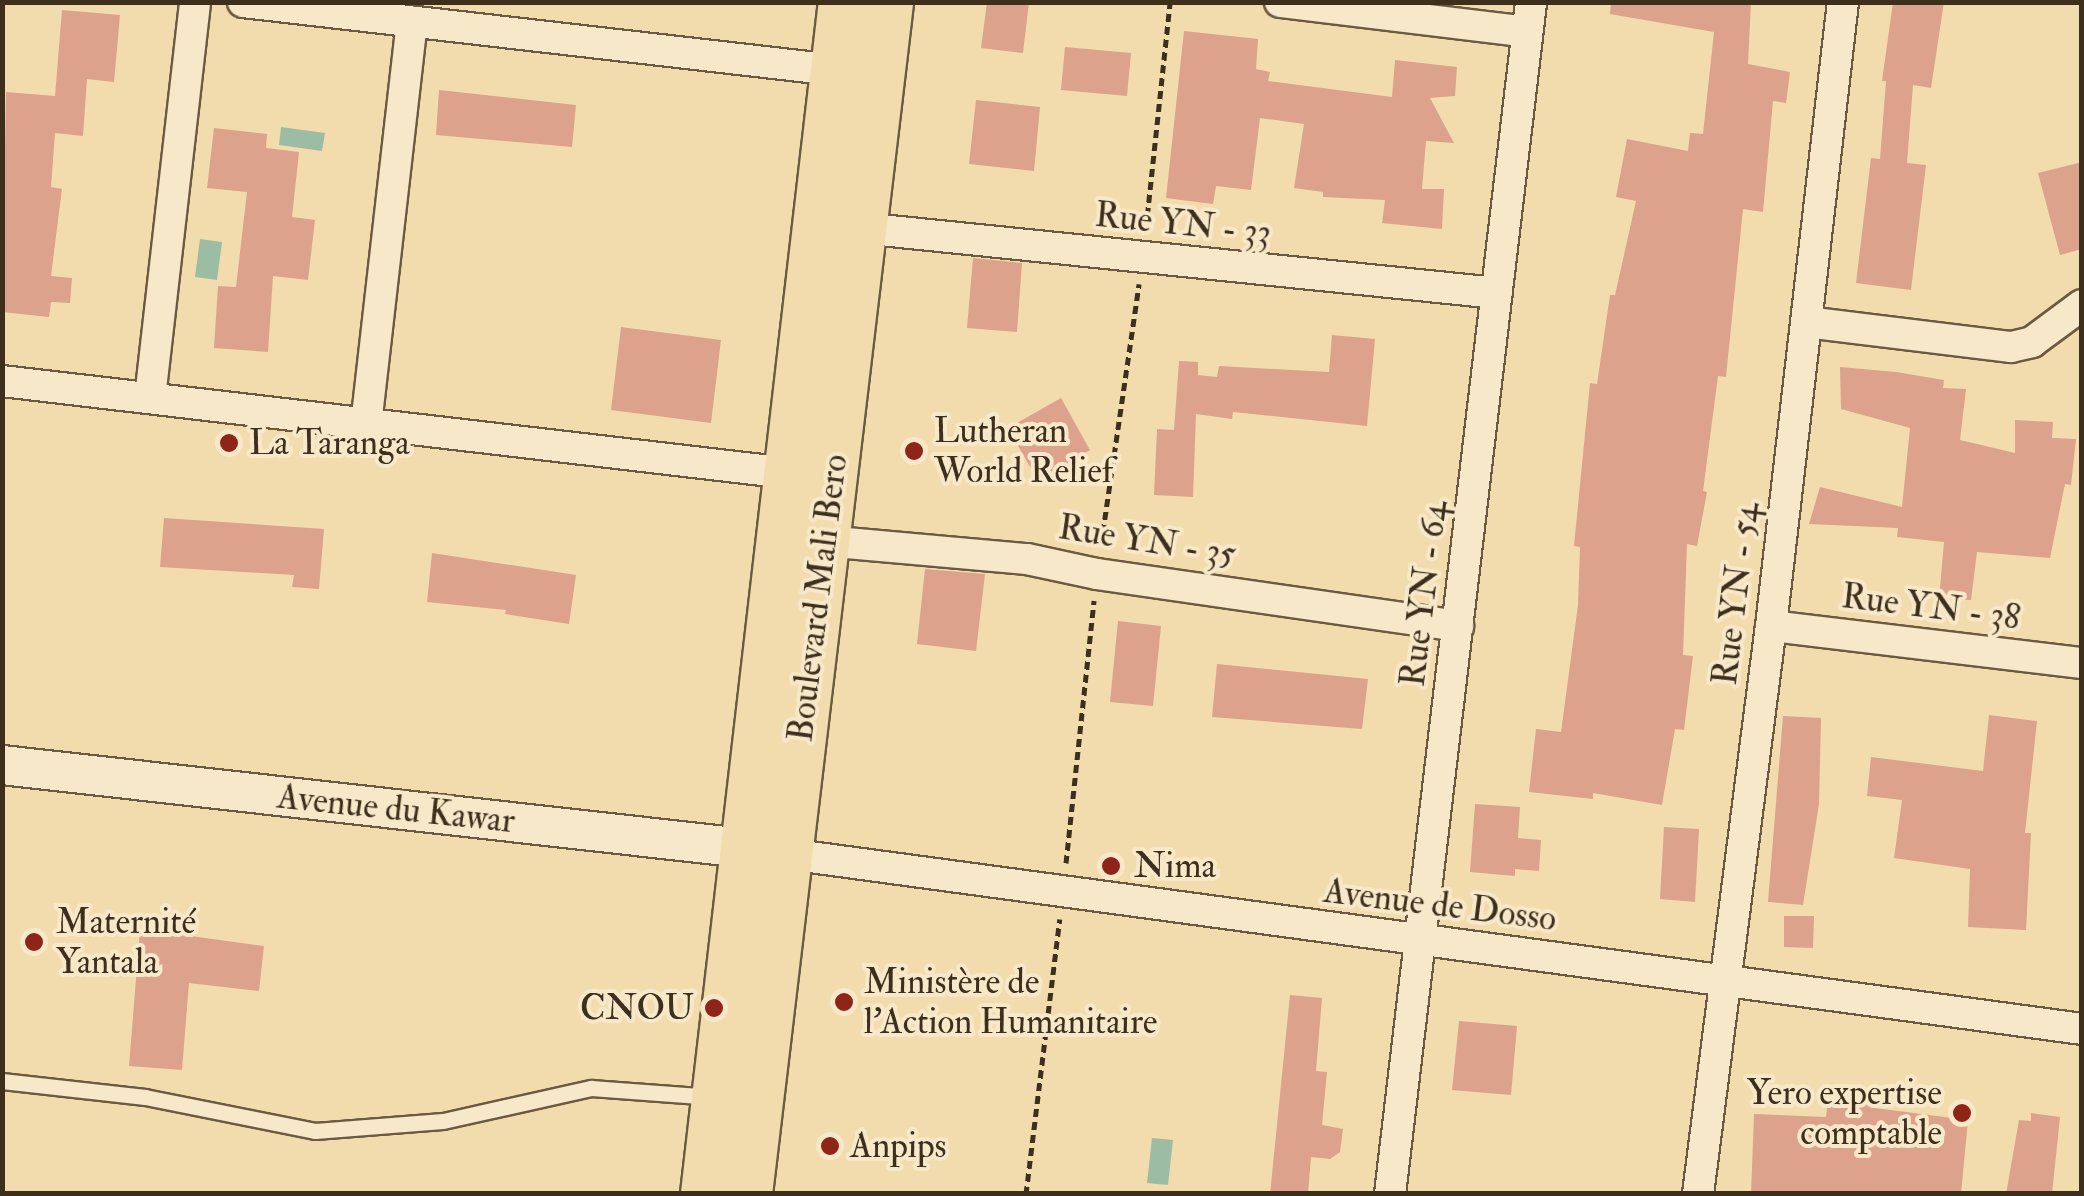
<!DOCTYPE html>
<html>
<head>
<meta charset="utf-8">
<style>
	body { margin:0 }
	#map { position:relative; width:2084px; height:1196px; overflow:hidden; background:#f2dcad; font-family:"IM FELL Double Pica",serif }
	div>[style] { position:absolute }
	.water>* { inset:0; background:#9dbca4 }
	.building>* { inset:0; background:#dca28b }
	.path>* { height:5px; margin-top:-2.5px; transform-origin:0; background:repeating-linear-gradient(90deg,#3e2f1d 0 8px,transparent 0 13px) }
	.roads { filter:drop-shadow(2px 0 #6b5a41) drop-shadow(-2px 0 #6b5a41) drop-shadow(0 2px #6b5a41) drop-shadow(0 -2px #6b5a41) }
	.service>* { height:15px; margin:-7.5px; padding:0 7.5px; transform-origin:7.5px; border-radius:7.5px; background:#f7e8ca }
	.minor>* { height:30px; margin:-15px; padding:0 15px; transform-origin:15px; border-radius:15px; background:#f7e8ca }
	.tertiary>* { height:38px; margin:-19px; padding:0 19px; transform-origin:19px; border-radius:19px; background:#f7e8ca }
	.primary>* { height:48px; margin:-24px; padding:0 24px; transform-origin:24px; border-radius:24px; background:#f2dcad }
	.dots>* { width:28px; height:28px; translate:-50% -50%; box-sizing:border-box; border:5px solid #f7e8ca; border-radius:50% }
	span { translate:-50% -50%; white-space:nowrap; text-align:center; line-height:1.15; -webkit-text-stroke:8px #f7e8ca; paint-order:stroke }
	.street-label { font-size:35px; color:#3e2f1d }
	.poi-label { font-size:35px; color:#3e2f1d }
	.left { translate:0 -50%; text-align:left }
	.right { translate:-100% -50%; text-align:right }
	.frame { position:absolute; inset:0; border:5px solid #3e2f1d; pointer-events:none }
</style>
</head>
<body>
<div id="map">
	<div class="water">
		<div style="clip-path:polygon(281px 127px,325px 133px,322px 151px,279px 145px)"></div>
		<div style="clip-path:polygon(200px 239px,222px 242px,217px 280px,195px 277px)"></div>
		<div style="clip-path:polygon(1152px 1138px,1173px 1140px,1168px 1185px,1147px 1183px)"></div>
	</div>
	<div class="building">
		<div style="clip-path:polygon(987px 2px,1029px 2px,1023px 53px,981px 48px)"></div>
		<div style="clip-path:polygon(1611px 2px,1751px 2px,1748px 64px,1790px 72px,1786px 103px,1773px 101px,1763px 212px,1743px 209px,1726px 377px,1718px 376px,1703px 491px,1707px 492px,1697px 546px,1687px 544px,1683px 655px,1693px 656px,1684px 730px,1675px 729px,1662px 805px,1593px 793px,1593px 799px,1529px 792px,1536px 729px,1561px 732px,1578px 605px,1580px 547px,1574px 546px,1590px 383px,1597px 384px,1610px 295px,1615px 295px,1636px 201px,1616px 197px,1627px 139px,1688px 151px,1690px 133px,1703px 134px,1714px 32px,1610px 14px)"></div>
		<div style="clip-path:polygon(1893px 2px,1944px 2px,1931px 88px,1913px 85px,1907px 163px,1926px 165px,1911px 290px,1856px 283px,1871px 158px,1880px 159px,1886px 81px,1882px 81px)"></div>
		<div style="clip-path:polygon(62px 10px,120px 15px,114px 82px,87px 79px,83px 136px,55px 133px,51px 187px,62px 189px,51px 276px,72px 278px,70px 303px,51px 302px,49px 317px,2px 312px,6px 92px,55px 96px)"></div>
		<div style="clip-path:polygon(1184px 31px,1258px 39px,1256px 69px,1270px 72px,1268px 81px,1392px 97px,1395px 60px,1457px 67px,1455px 96px,1430px 98px,1454px 143px,1426px 141px,1422px 189px,1444px 189px,1442px 229px,1382px 223px,1385px 200px,1323px 197px,1323px 192px,1294px 188px,1304px 124px,1260px 118px,1251px 190px,1216px 186px,1213px 204px,1166px 198px)"></div>
		<div style="clip-path:polygon(1065px 47px,1131px 53px,1127px 96px,1061px 90px)"></div>
		<div style="clip-path:polygon(439px 90px,576px 105px,572px 147px,436px 135px)"></div>
		<div style="clip-path:polygon(976px 100px,1040px 107px,1034px 171px,969px 164px)"></div>
		<div style="clip-path:polygon(214px 128px,267px 134px,266px 148px,299px 152px,292px 217px,315px 220px,308px 280px,273px 276px,268px 352px,214px 348px,218px 286px,236px 287px,247px 192px,207px 188px)"></div>
		<div style="clip-path:polygon(2082px 162px,2082px 249px,2060px 255px,2038px 173px)"></div>
		<div style="clip-path:polygon(973px 258px,1022px 263px,1017px 332px,967px 328px)"></div>
		<div style="clip-path:polygon(621px 327px,721px 340px,711px 423px,611px 410px)"></div>
		<div style="clip-path:polygon(1332px 335px,1375px 339px,1367px 426px,1233px 412px,1232px 419px,1196px 414px,1193px 497px,1154px 495px,1157px 429px,1174px 430px,1179px 361px,1198px 362px,1198px 375px,1217px 377px,1219px 366px,1329px 372px)"></div>
		<div style="clip-path:polygon(1840px 367px,1896px 372px,1944px 380px,1943px 388px,1966px 389px,1960px 440px,2015px 453px,2015px 420px,2053px 422px,2052px 438px,2076px 439px,2071px 485px,2065px 484px,2050px 558px,1977px 552px,1971px 600px,1939px 599px,1944px 542px,1897px 537px,1898px 528px,1809px 524px,1820px 487px,1902px 507px,1910px 428px,1841px 409px)"></div>
		<div style="clip-path:polygon(1061px 398px,1090px 450px,1038px 481px,1008px 428px)"></div>
		<div style="clip-path:polygon(164px 518px,324px 529px,319px 589px,292px 587px,294px 575px,160px 567px)"></div>
		<div style="clip-path:polygon(432px 553px,576px 575px,569px 624px,505px 614px,506px 610px,427px 602px)"></div>
		<div style="clip-path:polygon(925px 569px,985px 574px,976px 651px,917px 644px)"></div>
		<div style="clip-path:polygon(1118px 621px,1161px 626px,1153px 706px,1110px 702px)"></div>
		<div style="clip-path:polygon(1217px 664px,1368px 679px,1362px 729px,1212px 717px)"></div>
		<div style="clip-path:polygon(1989px 715px,2037px 721px,2025px 833px,2031px 833px,2026px 930px,1968px 927px,1970px 869px,1894px 858px,1902px 800px,1867px 796px,1871px 757px,1983px 771px)"></div>
		<div style="clip-path:polygon(1783px 716px,1821px 718px,1819px 804px,1803px 905px,1768px 902px)"></div>
		<div style="clip-path:polygon(1475px 804px,1520px 807px,1518px 838px,1541px 840px,1539px 871px,1515px 869px,1515px 876px,1470px 872px)"></div>
		<div style="clip-path:polygon(1664px 827px,1699px 829px,1695px 902px,1660px 899px)"></div>
		<div style="clip-path:polygon(1784px 916px,1814px 916px,1813px 948px,1784px 947px)"></div>
		<div style="clip-path:polygon(140px 929px,264px 946px,259px 991px,189px 983px,182px 1070px,129px 1066px)"></div>
		<div style="clip-path:polygon(1290px 995px,1322px 998px,1316px 1071px,1327px 1072px,1322px 1125px,1343px 1129px,1340px 1152px,1330px 1159px,1311px 1157px,1308px 1194px,1270px 1194px)"></div>
		<div style="clip-path:polygon(1459px 1021px,1517px 1026px,1511px 1095px,1452px 1090px)"></div>
		<div style="clip-path:polygon(1830px 1085px,1877px 1090px,1875px 1108px,1968px 1120px,1961px 1194px,1751px 1194px,1754px 1114px,1826px 1117px)"></div>
		<div style="clip-path:polygon(2031px 1113px,2060px 1117px,2052px 1194px,2006px 1194px,2019px 1120px,2031px 1121px)"></div>
	</div>
	<div class="path">
		<div style="left:1146px;top:228px;width:227px;rotate:-83.9deg"></div>
		<div style="left:1101px;top:545px;width:264px;rotate:-81.7deg"></div>
		<div style="left:1066px;top:863px;width:264px;rotate:-83.9deg"></div>
		<div style="left:1026px;top:1194px;width:277px;rotate:-83deg"></div>
	</div>
	<div class="roads">
		<div class="service">
			<div style="left:2px;top:1081px;width:144px;rotate:6.4deg"></div>
			<div style="left:145px;top:1097px;width:173px;rotate:11.3deg"></div>
			<div style="left:315px;top:1131px;width:128px;rotate:-4.5deg"></div>
			<div style="left:443px;top:1121px;width:152px;rotate:-12.6deg"></div>
			<div style="left:591px;top:1088px;width:122px;rotate:4.2deg"></div>
		</div>
		<div class="minor">
			<div style="left:243px;top:2px;width:613px;rotate:6.56deg"></div>
			<div style="left:1280px;top:2px;width:249px;rotate:6.9deg"></div>
			<div style="left:861px;top:228px;width:639px;rotate:5.84deg"></div>
			<div style="left:1806px;top:322px;width:207px;rotate:7deg"></div>
			<div style="left:2011px;top:347px;width:22px;rotate:-13deg"></div>
			<div style="left:2032px;top:342px;width:62px;rotate:-36.5deg"></div>
			<div style="left:2px;top:381px;width:807px;rotate:6.68deg"></div>
			<div style="left:150px;top:398px;width:399px;rotate:-83.5deg"></div>
			<div style="left:366px;top:425px;width:406px;rotate:-83.5deg"></div>
			<div style="left:824px;top:541px;width:204px;rotate:5.1deg"></div>
			<div style="left:1027px;top:559px;width:72px;rotate:12.1deg"></div>
			<div style="left:1097px;top:574px;width:365px;rotate:8.2deg"></div>
			<div style="left:1771px;top:626px;width:313px;rotate:6.8deg"></div>
			<div style="left:788px;top:854px;width:1306px;rotate:7.7deg"></div>
			<div style="left:1390px;top:1194px;width:1200px;rotate:-83.25deg"></div>
			<div style="left:1698px;top:1194px;width:573px;rotate:-82.68deg"></div>
			<div style="left:1771px;top:626px;width:628px;rotate:-83.42deg"></div>
		</div>
		<div class="tertiary">
			<div style="left:2px;top:765px;width:773px;rotate:6.39deg"></div>
		</div>
		<div class="primary">
			<div style="left:705px;top:1194px;width:1200px;rotate:-83.4deg"></div>
			<div style="left:748px;top:1194px;width:1200px;rotate:-83.25deg"></div>
		</div>
	</div>
	<div class="dots">
		<div style="left:229px;top:443px;background:#8f2418"></div>
		<div style="left:914px;top:451px;background:#8f2418"></div>
		<div style="left:1111px;top:866px;background:#8f2418"></div>
		<div style="left:34px;top:942px;background:#8f2418"></div>
		<div style="left:844px;top:1002px;background:#8f2418"></div>
		<div style="left:714px;top:1008px;background:#8f2418"></div>
		<div style="left:1962px;top:1113px;background:#8f2418"></div>
		<div style="left:830px;top:1146px;background:#8f2418"></div>
	</div>
	<div class="street-label">
		<span style="left:1183px;top:224px;rotate:6deg">Rue YN - 33</span>
		<span style="left:1147px;top:541px;rotate:9deg">Rue YN - 35</span>
		<span style="left:1424px;top:594px;rotate:-83deg">Rue YN - 64</span>
		<span style="left:1736px;top:594px;rotate:-83deg">Rue YN - 54</span>
		<span style="left:818px;top:598px;rotate:-83deg">Boulevard Mali Bero</span>
		<span style="left:1931px;top:607px;rotate:7deg">Rue YN - 38</span>
		<span style="left:396px;top:809px;rotate:6deg">Avenue du Kawar</span>
		<span style="left:1440px;top:905px;rotate:7deg">Avenue de Dosso</span>
	</div>
	<div class="poi-label">
		<span class="left" style="left:934px;top:451px">Lutheran<br>World Relief</span>
		<span class="left" style="left:249px;top:443px">La Taranga</span>
		<span class="left" style="left:1134px;top:866px">Nima</span>
		<span class="left" style="left:56px;top:942px">Maternité<br>Yantala</span>
		<span class="left" style="left:864px;top:1002px">Ministère de<br>l'Action Humanitaire</span>
		<span class="right" style="left:694px;top:1008px">CNOU</span>
		<span class="right" style="left:1942px;top:1113px">Yero expertise<br>comptable</span>
		<span class="left" style="left:850px;top:1146px">Anpips</span>
	</div>
	<div class="frame"></div>
</div>
</body>
</html>
